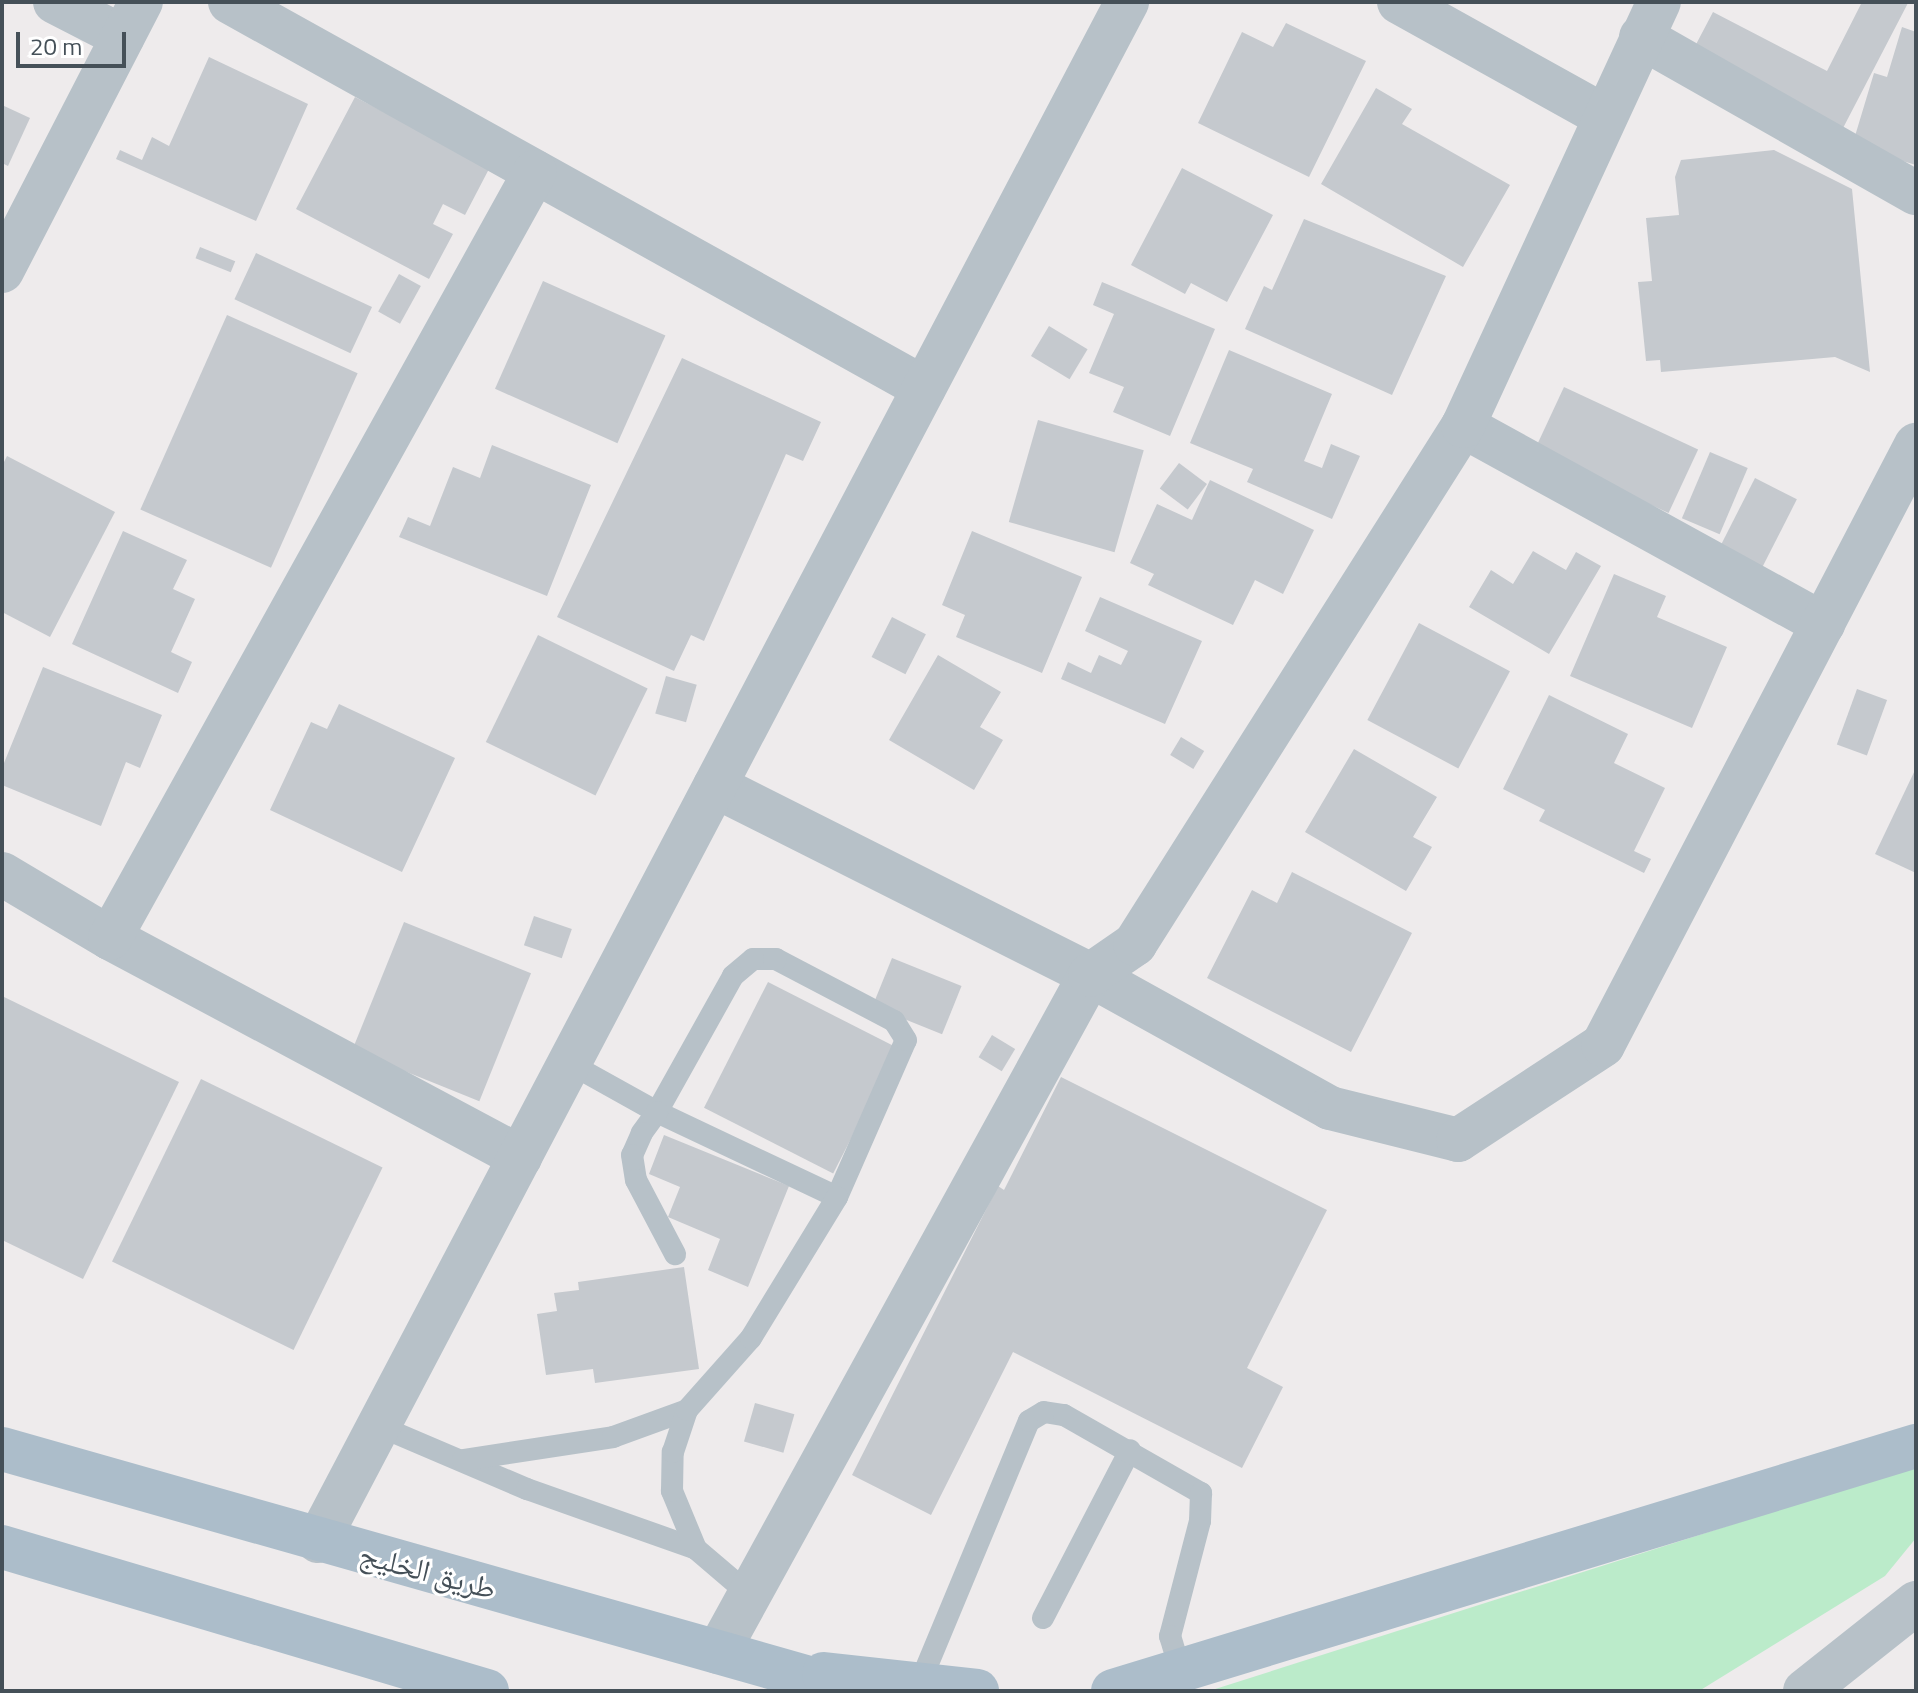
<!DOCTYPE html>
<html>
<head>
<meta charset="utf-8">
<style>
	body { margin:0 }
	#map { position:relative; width:1918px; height:1693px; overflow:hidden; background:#eeebec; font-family:"Titillium Web","Noto Naskh Arabic",sans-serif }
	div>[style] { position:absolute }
	.green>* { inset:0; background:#bbebca }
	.building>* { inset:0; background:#c5c9ce; transform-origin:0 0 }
	.service>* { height:22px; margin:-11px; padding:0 11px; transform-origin:11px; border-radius:11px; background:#b7c1c8 }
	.minor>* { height:44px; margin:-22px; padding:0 22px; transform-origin:22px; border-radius:22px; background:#b7c1c8 }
	.tertiary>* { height:44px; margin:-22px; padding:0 22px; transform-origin:22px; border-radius:22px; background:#b7c1c8 }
	.primary>* { height:44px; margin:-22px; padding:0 22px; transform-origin:22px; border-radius:22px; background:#acbdca }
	span { translate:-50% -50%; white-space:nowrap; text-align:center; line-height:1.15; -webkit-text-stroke:6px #fff; paint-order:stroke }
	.street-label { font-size:30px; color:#455058 }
	.frame { position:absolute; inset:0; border:4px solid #455058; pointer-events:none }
	.scale { position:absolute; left:16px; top:32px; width:110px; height:36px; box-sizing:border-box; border:4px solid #455058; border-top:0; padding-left:10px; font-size:24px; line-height:28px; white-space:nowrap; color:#455058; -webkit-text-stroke:6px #fff; paint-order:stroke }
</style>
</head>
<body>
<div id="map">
	<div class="green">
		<i style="clip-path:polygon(1916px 1466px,1916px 1538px,1885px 1576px,1699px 1691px,1209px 1691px)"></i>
	</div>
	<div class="building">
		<i style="clip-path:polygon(1857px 2px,1908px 3px,1842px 130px,1692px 52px,1713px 12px,1827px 71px,1861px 4px)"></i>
		<i style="clip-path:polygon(1286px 23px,1366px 61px,1309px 177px,1198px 123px,1242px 32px,1273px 47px)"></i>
		<i style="clip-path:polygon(1902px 27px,1916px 32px,1916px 165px,1852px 146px,1874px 73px,1887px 77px)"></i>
		<i style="clip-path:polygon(209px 57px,308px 104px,256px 221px,116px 159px,120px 150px,142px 160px,152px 137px,169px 146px)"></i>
		<i style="clip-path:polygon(1376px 88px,1412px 109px,1402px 124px,1510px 185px,1463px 267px,1321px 184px)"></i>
		<i style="clip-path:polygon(355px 97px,490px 167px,465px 215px,443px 204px,433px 224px,453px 234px,429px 279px,296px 209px)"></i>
		<i style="clip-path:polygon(2px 105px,30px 118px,8px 166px,2px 163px)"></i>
		<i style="clip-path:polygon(1774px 150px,1852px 189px,1870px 372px,1835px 357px,1661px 372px,1660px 360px,1646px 361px,1638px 282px,1652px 281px,1646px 218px,1679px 215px,1675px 177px,1681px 160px)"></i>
		<i style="clip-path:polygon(1182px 168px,1273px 215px,1227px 302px,1191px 283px,1185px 294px,1131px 265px)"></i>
		<i style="clip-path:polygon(1304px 219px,1446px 276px,1392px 395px,1245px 329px,1264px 286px,1272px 290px)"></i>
		<i style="left:200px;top:247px;width:38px;height:12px;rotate:22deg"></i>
		<i style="left:256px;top:253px;width:128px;height:51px;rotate:25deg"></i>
		<i style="left:399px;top:274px;width:25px;height:43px;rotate:29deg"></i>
		<i style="left:543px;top:281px;width:134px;height:118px;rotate:24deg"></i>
		<i style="clip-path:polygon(1102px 282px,1215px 329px,1170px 436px,1113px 412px,1124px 387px,1089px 373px,1114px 314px,1093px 305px)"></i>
		<i style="left:227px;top:315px;width:143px;height:213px;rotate:24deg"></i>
		<i style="left:1049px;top:326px;width:45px;height:35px;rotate:31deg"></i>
		<i style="clip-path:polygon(1229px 350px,1332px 394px,1304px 461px,1322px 468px,1331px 444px,1360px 456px,1332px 519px,1247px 482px,1253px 469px,1190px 443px)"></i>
		<i style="clip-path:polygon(682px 358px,821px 422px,803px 461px,786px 454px,704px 641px,691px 635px,674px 671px,557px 617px)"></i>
		<i style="left:1564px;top:387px;width:148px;height:70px;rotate:25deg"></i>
		<i style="left:1038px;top:420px;width:110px;height:106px;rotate:16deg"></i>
		<i style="clip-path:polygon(492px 445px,591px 485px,547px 596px,399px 537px,408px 517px,430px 526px,453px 467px,480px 478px)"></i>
		<i style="left:1710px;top:452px;width:41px;height:72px;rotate:23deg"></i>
		<i style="clip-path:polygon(7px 456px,115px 512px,50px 637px,2px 612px,2px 466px)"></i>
		<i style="left:1179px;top:463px;width:35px;height:32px;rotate:37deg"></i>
		<i style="left:1755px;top:478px;width:47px;height:81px;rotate:27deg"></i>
		<i style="clip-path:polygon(1210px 480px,1314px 530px,1283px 594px,1255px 580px,1233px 625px,1148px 585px,1154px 574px,1130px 563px,1157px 504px,1192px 520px)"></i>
		<i style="clip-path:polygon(123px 531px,187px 560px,173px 589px,195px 599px,171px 652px,192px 662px,178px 693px,72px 644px)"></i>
		<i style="clip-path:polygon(972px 531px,1082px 577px,1042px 673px,956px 637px,965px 615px,942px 605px)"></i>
		<i style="clip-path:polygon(1533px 551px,1566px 570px,1576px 552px,1601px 566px,1549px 654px,1469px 607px,1491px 570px,1513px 584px)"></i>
		<i style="clip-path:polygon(1614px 574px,1666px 596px,1657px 617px,1727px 647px,1692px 728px,1570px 676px)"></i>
		<i style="clip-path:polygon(1100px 597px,1202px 641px,1165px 724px,1061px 679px,1068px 662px,1091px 673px,1099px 655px,1121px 665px,1128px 651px,1085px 631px)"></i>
		<i style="left:892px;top:617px;width:38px;height:45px;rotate:27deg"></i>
		<i style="left:1419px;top:623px;width:103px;height:110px;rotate:28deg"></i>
		<i style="left:538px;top:635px;width:122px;height:119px;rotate:26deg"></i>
		<i style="clip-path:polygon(938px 655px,1001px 692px,980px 727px,1003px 740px,974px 790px,889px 740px)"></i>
		<i style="clip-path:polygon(43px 667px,162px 715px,140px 768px,126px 762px,101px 826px,2px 785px,2px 768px)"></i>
		<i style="left:666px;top:676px;width:32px;height:39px;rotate:16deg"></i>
		<i style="left:1857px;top:689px;width:32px;height:59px;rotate:20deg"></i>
		<i style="clip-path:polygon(1549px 695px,1628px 734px,1614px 763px,1665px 788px,1634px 851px,1651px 859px,1644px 873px,1539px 821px,1545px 810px,1503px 789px)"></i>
		<i style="clip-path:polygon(339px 704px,455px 758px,402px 872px,270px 810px,311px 722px,327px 729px)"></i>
		<i style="left:1181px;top:737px;width:27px;height:21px;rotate:31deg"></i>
		<i style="clip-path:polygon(1354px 749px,1437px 797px,1413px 837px,1432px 847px,1406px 891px,1305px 832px)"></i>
		<i style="clip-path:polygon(1916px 768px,1916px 873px,1875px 854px)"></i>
		<i style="clip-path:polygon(1292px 872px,1412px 933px,1351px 1052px,1207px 978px,1252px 890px,1277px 903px)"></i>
		<i style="left:534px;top:916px;width:40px;height:31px;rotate:19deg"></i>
		<i style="left:404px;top:922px;width:137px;height:138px;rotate:22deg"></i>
		<i style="left:892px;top:958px;width:75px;height:52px;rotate:22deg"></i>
		<i style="left:768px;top:982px;width:145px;height:141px;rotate:27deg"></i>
		<i style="clip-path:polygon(2px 996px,179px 1082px,83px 1279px,2px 1240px)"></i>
		<i style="left:992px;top:1035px;width:27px;height:26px;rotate:31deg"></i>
		<i style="clip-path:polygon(1061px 1077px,1327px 1210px,1247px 1368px,1283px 1387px,1242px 1468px,1013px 1352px,931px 1515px,852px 1475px,998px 1186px,1004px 1190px)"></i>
		<i style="left:201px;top:1079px;width:202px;height:203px;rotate:26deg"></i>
		<i style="clip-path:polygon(664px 1135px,789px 1186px,748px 1287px,708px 1270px,720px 1239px,668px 1217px,680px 1187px,649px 1174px)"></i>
		<i style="clip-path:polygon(684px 1267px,699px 1369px,595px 1383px,593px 1369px,546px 1375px,537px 1314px,557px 1311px,554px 1293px,579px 1290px,578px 1282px)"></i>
		<i style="left:755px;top:1403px;width:41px;height:40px;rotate:16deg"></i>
	</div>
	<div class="service">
		<i style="left:569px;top:1063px;width:101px;rotate:29.1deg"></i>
		<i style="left:657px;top:1112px;width:199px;rotate:25.3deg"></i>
		<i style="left:837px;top:1197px;width:171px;rotate:-66.3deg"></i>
		<i style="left:906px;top:1040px;width:22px;rotate:-122deg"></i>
		<i style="left:894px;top:1021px;width:133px;rotate:-152.3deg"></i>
		<i style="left:776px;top:959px;width:23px;rotate:180deg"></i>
		<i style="left:753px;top:959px;width:26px;rotate:140deg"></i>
		<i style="left:733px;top:976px;width:156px;rotate:119.2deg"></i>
		<i style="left:657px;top:1112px;width:26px;rotate:126deg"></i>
		<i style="left:642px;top:1133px;width:24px;rotate:114deg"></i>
		<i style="left:632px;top:1155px;width:25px;rotate:81deg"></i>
		<i style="left:636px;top:1180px;width:84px;rotate:62.2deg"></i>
		<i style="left:379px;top:1426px;width:161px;rotate:23.1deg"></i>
		<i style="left:527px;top:1489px;width:179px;rotate:19.5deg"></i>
		<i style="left:463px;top:1460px;width:152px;rotate:-8.7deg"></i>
		<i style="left:613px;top:1437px;width:79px;rotate:-20deg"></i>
		<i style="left:750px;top:1595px;width:71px;rotate:-139.6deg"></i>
		<i style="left:696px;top:1549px;width:63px;rotate:-112.5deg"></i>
		<i style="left:672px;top:1491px;width:39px;rotate:-89deg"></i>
		<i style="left:673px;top:1452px;width:44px;rotate:-71.6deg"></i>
		<i style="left:687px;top:1410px;width:96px;rotate:-48.4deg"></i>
		<i style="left:751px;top:1338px;width:165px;rotate:-58.6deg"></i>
		<i style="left:1043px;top:1618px;width:189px;rotate:-62.6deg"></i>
		<i style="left:919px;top:1685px;width:286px;rotate:-67.4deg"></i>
		<i style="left:1029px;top:1421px;width:17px;rotate:-31deg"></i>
		<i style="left:1044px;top:1412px;width:20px;rotate:9deg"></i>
		<i style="left:1064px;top:1415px;width:158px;rotate:29.7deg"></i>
		<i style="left:1201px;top:1493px;width:28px;rotate:92deg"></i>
		<i style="left:1200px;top:1521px;width:119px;rotate:104.6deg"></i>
		<i style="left:1170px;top:1636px;width:39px;rotate:73deg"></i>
	</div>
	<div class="minor">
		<i style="left:55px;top:2px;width:76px;rotate:27.2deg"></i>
		<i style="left:230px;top:2px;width:794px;rotate:29.08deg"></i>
		<i style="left:1399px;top:2px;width:235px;rotate:29.1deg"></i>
		<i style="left:1641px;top:37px;width:316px;rotate:29.6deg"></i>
		<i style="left:2px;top:271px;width:303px;rotate:-62.7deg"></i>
		<i style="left:1463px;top:426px;width:411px;rotate:28.8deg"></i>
		<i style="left:715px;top:786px;width:420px;rotate:26.7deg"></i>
		<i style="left:1090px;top:975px;width:274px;rotate:29deg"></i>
		<i style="left:1330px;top:1108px;width:132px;rotate:14deg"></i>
		<i style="left:1458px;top:1140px;width:173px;rotate:-33.2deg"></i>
		<i style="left:1603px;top:1045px;width:677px;rotate:-62.45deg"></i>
		<i style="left:2px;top:874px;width:126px;rotate:30.7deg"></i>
		<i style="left:110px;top:938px;width:465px;rotate:28.1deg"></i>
		<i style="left:110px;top:938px;width:876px;rotate:-60.98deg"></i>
		<i style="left:318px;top:1541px;width:1739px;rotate:-62.27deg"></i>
		<i style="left:718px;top:1652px;width:772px;rotate:-61.21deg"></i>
		<i style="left:1090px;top:975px;width:55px;rotate:-34.6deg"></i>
		<i style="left:1135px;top:944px;width:613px;rotate:-57.66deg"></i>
		<i style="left:1463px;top:426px;width:467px;rotate:-65.2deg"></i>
	</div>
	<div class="tertiary">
		<i style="left:1805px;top:1691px;width:142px;rotate:-38.4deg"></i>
	</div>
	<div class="primary">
		<i style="left:2px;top:1449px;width:887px;rotate:15.84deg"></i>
		<i style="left:2px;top:1547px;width:506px;rotate:16.54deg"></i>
		<i style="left:824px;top:1674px;width:154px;rotate:6.3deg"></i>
		<i style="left:1113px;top:1691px;width:840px;rotate:-16.97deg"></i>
	</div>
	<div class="street-label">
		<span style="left:428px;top:1571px;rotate:15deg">طريق الخليج</span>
	</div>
	<div class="frame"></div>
	<div class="scale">20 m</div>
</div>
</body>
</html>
